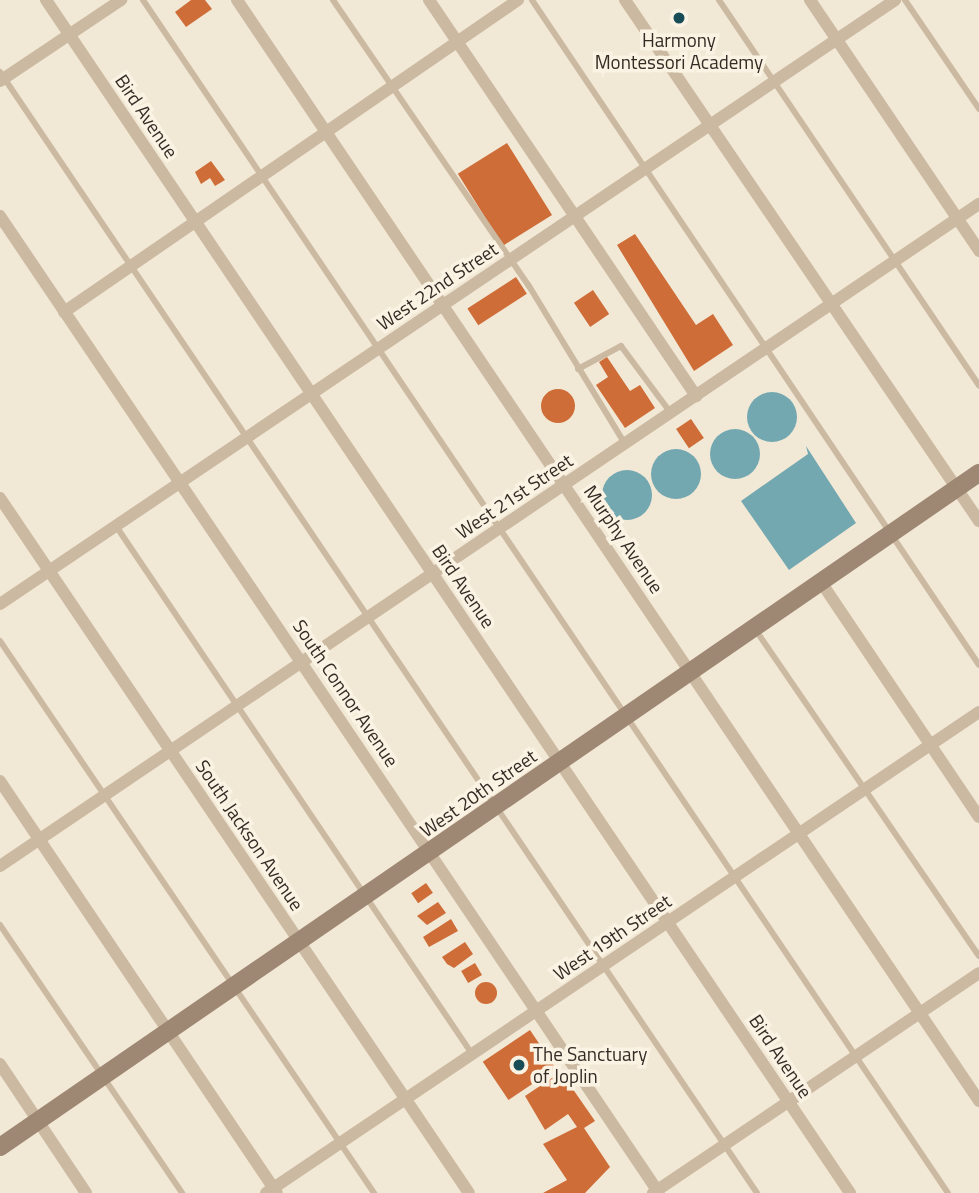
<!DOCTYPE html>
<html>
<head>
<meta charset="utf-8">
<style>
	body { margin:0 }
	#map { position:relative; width:979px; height:1193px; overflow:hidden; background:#f2e8d6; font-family:"Titillium Web",sans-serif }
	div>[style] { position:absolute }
	.water>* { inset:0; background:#73a8b1 }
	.round { border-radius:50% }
	.building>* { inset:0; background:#ce6d38; transform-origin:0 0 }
	.lane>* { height:6px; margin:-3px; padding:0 3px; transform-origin:3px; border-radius:3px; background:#cbb9a1 }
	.street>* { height:12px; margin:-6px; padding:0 6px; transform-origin:6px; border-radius:6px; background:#cbb9a1 }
	.secondary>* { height:18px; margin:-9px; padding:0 9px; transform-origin:9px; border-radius:9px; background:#9e8773 }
	.dots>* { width:19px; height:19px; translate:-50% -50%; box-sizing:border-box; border:4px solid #faf2e2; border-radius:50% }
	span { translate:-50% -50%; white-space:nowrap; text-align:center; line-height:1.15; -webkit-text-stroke:7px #faf2e2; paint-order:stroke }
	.poi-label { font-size:19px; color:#352b25 }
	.left { translate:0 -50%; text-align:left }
	.street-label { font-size:19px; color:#352b25 }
</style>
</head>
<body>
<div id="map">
	<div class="water">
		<i class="round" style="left:747px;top:392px;width:50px;height:50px"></i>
		<i class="round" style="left:710px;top:429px;width:50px;height:50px"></i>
		<i style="clip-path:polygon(806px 446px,856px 523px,789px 570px,741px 501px,808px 454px)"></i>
		<i class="round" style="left:651px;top:449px;width:50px;height:50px"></i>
		<i class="round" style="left:602px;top:470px;width:50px;height:50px"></i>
	</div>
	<div class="building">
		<i style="clip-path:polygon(191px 0,205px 0,212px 9px,186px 27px,175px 12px)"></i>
		<i style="left:507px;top:143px;width:85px;height:58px;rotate:58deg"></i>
		<i style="clip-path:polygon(211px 161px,225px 180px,215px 186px,210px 178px,201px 184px,195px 172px)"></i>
		<i style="clip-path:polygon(635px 234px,696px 325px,713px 314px,733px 345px,694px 371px,617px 245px)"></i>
		<i style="left:516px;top:277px;width:20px;height:58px;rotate:57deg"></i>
		<i style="left:593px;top:290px;width:29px;height:23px;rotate:56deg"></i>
		<i style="clip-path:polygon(607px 357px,630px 391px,640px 385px,655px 408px,625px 428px,596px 385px,608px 377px,599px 362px)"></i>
		<i class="round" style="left:541px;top:389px;width:34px;height:34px"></i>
		<i style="left:691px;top:419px;width:23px;height:18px;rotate:56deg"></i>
		<i style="left:426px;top:883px;width:12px;height:18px;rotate:55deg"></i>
		<i style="clip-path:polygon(438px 902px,446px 913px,427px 925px,417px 916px)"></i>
		<i style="clip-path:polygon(451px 919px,458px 931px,429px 947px,423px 937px)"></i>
		<i style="clip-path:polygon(465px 942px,473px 954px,454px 968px,447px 964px,442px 957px)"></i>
		<i style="left:475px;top:963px;width:14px;height:16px;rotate:60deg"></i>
		<i class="round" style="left:475px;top:982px;width:22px;height:22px"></i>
		<i style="left:530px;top:1030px;width:46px;height:57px;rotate:56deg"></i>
		<i style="clip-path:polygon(561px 1072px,595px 1121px,584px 1128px,610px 1167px,585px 1193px,543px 1193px,567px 1180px,543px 1144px,577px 1127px,568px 1114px,545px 1130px,525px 1096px)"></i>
	</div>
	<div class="lane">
		<i style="left:143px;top:0;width:1439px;rotate:55.99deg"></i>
		<i style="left:333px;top:0;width:347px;rotate:55.6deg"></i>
		<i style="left:529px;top:286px;width:185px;rotate:58.7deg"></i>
		<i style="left:532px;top:0;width:801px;rotate:56.09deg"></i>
		<i style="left:719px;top:0;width:465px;rotate:56deg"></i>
		<i style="left:905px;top:0;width:132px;rotate:55.8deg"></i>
		<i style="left:0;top:72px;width:1353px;rotate:55.97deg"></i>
		<i style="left:578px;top:369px;width:49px;rotate:-28.1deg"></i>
		<i style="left:621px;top:346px;width:82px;rotate:53.4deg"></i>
		<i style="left:116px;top:526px;width:637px;rotate:56.01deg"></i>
		<i style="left:755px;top:629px;width:396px;rotate:55.6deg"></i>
		<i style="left:0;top:641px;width:667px;rotate:55.88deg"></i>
		<i style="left:0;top:925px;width:324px;rotate:55.8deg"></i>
	</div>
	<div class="street">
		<i style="left:46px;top:0;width:1439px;rotate:56.02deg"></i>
		<i style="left:237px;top:0;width:1328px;rotate:56.02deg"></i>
		<i style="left:429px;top:0;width:478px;rotate:56deg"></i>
		<i style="left:625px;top:0;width:630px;rotate:55.81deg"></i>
		<i style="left:810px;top:0;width:303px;rotate:56deg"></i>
		<i style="left:0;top:81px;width:146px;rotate:-33.8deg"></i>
		<i style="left:0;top:216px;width:1178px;rotate:56deg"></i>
		<i style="left:64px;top:312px;width:551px;rotate:-34.5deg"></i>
		<i style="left:0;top:498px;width:838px;rotate:55.99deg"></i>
		<i style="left:821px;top:582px;width:283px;rotate:56.1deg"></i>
		<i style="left:0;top:604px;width:1080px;rotate:-34.01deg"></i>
		<i style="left:0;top:781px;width:496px;rotate:56.1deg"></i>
		<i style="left:0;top:866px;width:1182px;rotate:-34.07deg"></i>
		<i style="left:0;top:1064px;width:155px;rotate:56.3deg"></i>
		<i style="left:266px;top:1193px;width:860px;rotate:-34deg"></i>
		<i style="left:653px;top:1193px;width:393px;rotate:-34deg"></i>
	</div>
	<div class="secondary">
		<i style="left:0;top:1147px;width:1189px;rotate:-34.55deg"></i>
	</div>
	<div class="dots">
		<i style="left:679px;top:18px;background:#184d58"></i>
		<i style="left:519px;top:1065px;background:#184d58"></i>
	</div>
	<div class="poi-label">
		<span style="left:679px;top:51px">Harmony<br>Montessori Academy</span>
		<span class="left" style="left:533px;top:1065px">The Sanctuary<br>of Joplin</span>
	</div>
	<div class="street-label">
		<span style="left:147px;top:116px;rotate:56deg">Bird Avenue</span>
		<span style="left:437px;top:286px;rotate:-34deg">West 22nd Street</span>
		<span style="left:514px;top:496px;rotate:-34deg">West 21st Street</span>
		<span style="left:624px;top:539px;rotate:56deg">Murphy Avenue</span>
		<span style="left:464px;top:586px;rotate:56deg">Bird Avenue</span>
		<span style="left:346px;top:693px;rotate:56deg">South Connor Avenue</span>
		<span style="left:478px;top:793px;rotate:-35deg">West 20th Street</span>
		<span style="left:250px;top:835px;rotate:56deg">South Jackson Avenue</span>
		<span style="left:612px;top:937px;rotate:-34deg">West 19th Street</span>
		<span style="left:781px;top:1056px;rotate:56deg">Bird Avenue</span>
	</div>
</div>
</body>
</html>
